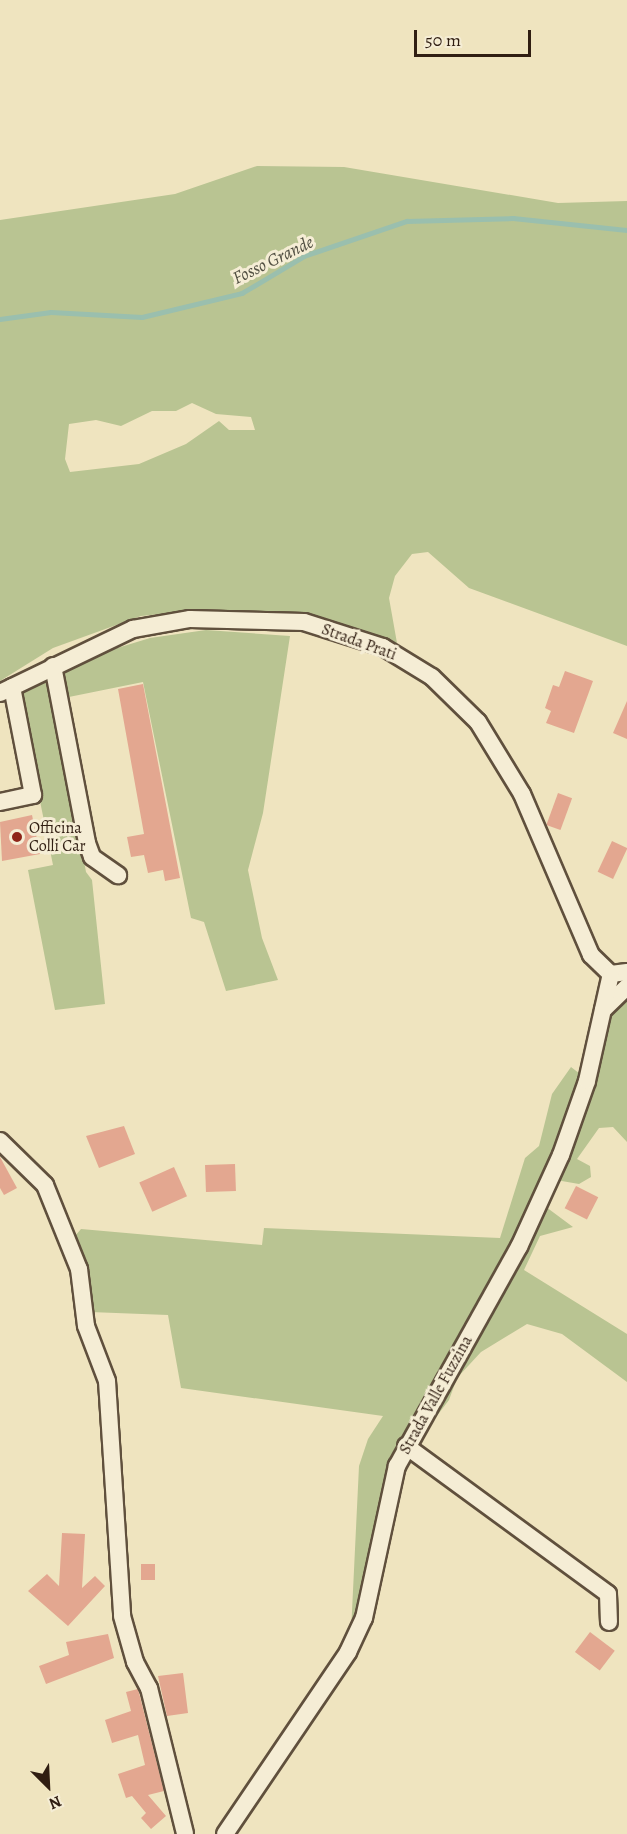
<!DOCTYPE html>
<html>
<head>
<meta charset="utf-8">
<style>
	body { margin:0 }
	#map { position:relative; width:627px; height:1834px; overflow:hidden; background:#efe4bf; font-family:Alegreya,serif }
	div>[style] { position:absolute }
	.green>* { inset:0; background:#b9c492 }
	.stream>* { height:4.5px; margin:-2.25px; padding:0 2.25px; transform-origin:2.25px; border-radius:2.25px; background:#9abfae }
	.building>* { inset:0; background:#e3a790; transform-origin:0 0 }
	.roads { filter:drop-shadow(2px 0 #60503d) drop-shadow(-2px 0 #60503d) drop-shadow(0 2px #60503d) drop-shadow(0 -2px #60503d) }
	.minor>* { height:16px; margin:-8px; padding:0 8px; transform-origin:8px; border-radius:8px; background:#f5edd5 }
	.dots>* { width:16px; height:16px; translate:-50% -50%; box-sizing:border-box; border:3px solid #f5edd5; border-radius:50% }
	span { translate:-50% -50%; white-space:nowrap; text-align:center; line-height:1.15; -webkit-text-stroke:6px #f5edd5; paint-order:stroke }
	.street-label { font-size:16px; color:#301e12 }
	.poi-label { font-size:16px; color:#301e12 }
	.left { translate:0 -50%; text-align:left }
	.water-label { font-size:18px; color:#504e41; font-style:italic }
	.north { position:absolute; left:18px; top:1756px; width:60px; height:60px; -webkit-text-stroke:4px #f5edd5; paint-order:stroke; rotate:156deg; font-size:16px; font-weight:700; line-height:24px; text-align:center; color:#301e12 }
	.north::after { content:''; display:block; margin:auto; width:21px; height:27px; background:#301e12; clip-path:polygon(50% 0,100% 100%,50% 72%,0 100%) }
	.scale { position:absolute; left:414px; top:30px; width:117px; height:27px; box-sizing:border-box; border:3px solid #301e12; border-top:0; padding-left:8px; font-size:18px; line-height:21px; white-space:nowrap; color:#301e12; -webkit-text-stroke:4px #f5edd5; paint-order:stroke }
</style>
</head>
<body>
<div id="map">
	<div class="green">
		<i style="clip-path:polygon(evenodd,257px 166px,344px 167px,558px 203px,627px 201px,627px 646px,469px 588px,428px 552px,412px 554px,395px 576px,389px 598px,397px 643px,340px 623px,210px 609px,141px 616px,53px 648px,0 681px,0 220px,175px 194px,257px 166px,192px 403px,216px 414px,251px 417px,255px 430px,229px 430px,219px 421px,186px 444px,139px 464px,70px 472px,65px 459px,69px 424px,96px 420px,121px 426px,152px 411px,176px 411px,192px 403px)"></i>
		<i style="clip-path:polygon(206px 630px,290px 636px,263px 813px,248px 870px,262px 938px,278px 980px,226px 991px,204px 922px,191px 918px,143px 682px,54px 700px,86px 872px,92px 880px,105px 1004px,55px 1010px,28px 870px,53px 865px,18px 693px,101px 653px,150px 638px)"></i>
		<i style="clip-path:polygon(627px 999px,627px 1142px,613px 1127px,599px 1128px,577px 1159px,590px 1166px,591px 1177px,579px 1184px,556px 1180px,542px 1204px,573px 1227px,540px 1236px,524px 1270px,627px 1334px,627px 1382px,562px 1334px,527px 1324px,481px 1352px,457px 1378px,449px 1400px,407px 1455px,398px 1479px,378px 1598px,363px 1632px,351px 1632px,359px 1466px,368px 1439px,383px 1416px,181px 1388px,168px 1315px,90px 1312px,75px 1236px,81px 1229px,262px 1245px,264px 1228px,500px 1238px,525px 1158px,539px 1146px,552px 1094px,571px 1067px,593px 1084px,613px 1008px)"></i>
	</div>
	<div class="stream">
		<i style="left:0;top:319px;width:51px;rotate:-7.8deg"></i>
		<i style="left:51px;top:312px;width:91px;rotate:3.1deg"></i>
		<i style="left:142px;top:317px;width:103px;rotate:-13.5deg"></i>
		<i style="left:242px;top:293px;width:72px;rotate:-30.8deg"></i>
		<i style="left:304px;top:256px;width:109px;rotate:-18.8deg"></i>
		<i style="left:407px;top:221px;width:106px;rotate:-1.6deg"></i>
		<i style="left:513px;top:218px;width:115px;rotate:6deg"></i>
	</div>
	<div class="building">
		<i style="clip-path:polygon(565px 671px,593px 681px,574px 733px,546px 723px,551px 711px,545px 708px,553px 685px,559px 687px)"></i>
		<i style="clip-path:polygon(143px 684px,180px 878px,165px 881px,163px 870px,148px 873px,144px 855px,131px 857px,127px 837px,144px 834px,118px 689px)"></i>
		<i style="clip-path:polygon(627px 701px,627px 739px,613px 733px)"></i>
		<i style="left:558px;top:793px;width:15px;height:34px;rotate:20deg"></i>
		<i style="clip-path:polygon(32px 815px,40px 854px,2px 861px,0 822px)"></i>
		<i style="left:612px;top:841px;width:17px;height:34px;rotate:25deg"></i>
		<i style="clip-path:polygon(124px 1126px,135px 1154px,99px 1168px,86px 1136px)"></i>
		<i style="clip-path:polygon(0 1157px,17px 1188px,4px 1195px,0 1188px)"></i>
		<i style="left:235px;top:1164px;width:27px;height:30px;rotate:88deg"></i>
		<i style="left:174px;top:1167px;width:32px;height:38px;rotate:66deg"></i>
		<i style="left:576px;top:1186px;width:25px;height:25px;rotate:27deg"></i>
		<i style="clip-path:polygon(62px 1533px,85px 1534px,82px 1588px,95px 1576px,105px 1586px,68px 1626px,28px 1591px,47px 1574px,59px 1586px)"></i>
		<i style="left:141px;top:1564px;width:14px;height:16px"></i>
		<i style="left:590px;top:1632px;width:31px;height:25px;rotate:37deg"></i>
		<i style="clip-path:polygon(108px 1634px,114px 1658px,46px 1684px,39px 1666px,69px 1655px,66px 1642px)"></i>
		<i style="clip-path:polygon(183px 1673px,188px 1713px,167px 1716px,158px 1676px)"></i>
		<i style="clip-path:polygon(138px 1689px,164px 1791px,148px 1795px,166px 1816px,151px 1829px,141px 1818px,146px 1813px,132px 1796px,126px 1798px,118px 1774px,145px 1765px,138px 1735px,112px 1743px,105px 1720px,131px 1711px,126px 1692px)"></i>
	</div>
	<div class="roads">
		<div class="minor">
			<i style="left:53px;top:666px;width:180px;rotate:79.1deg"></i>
			<i style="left:87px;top:843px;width:15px;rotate:70deg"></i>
			<i style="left:92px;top:857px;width:32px;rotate:35deg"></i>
			<i style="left:0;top:693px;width:148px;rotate:-25.7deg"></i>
			<i style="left:133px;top:629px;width:58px;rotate:-10deg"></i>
			<i style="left:190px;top:619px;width:114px;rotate:1.5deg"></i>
			<i style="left:304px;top:622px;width:83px;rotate:17.6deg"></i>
			<i style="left:383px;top:647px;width:57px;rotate:31.5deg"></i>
			<i style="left:432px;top:677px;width:64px;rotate:44.4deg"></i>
			<i style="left:478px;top:722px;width:84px;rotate:58.6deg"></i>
			<i style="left:522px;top:794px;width:175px;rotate:66.8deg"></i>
			<i style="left:591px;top:955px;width:28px;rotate:44deg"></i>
			<i style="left:611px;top:974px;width:16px;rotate:-7deg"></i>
			<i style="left:0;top:802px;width:34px;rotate:-12deg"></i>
			<i style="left:33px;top:795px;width:110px;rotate:-101deg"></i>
			<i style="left:603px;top:1010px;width:33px;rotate:-44deg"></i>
			<i style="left:0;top:1141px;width:63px;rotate:44.4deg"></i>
			<i style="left:45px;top:1185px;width:91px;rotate:68deg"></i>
			<i style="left:79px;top:1269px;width:57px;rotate:83deg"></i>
			<i style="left:86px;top:1326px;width:59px;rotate:69.1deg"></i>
			<i style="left:107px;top:1381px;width:235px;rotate:86.3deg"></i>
			<i style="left:122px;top:1616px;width:48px;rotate:74.2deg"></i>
			<i style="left:135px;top:1662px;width:30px;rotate:62deg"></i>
			<i style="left:149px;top:1688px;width:150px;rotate:76.1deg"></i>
			<i style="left:406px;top:1446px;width:250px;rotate:36.2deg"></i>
			<i style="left:608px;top:1594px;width:28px;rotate:88deg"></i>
			<i style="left:225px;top:1834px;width:220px;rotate:-55.9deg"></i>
			<i style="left:348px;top:1652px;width:38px;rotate:-65deg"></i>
			<i style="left:364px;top:1618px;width:156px;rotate:-77.8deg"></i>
			<i style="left:397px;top:1466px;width:251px;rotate:-60.9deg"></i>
			<i style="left:519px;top:1247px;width:101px;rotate:-65.5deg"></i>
			<i style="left:561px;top:1155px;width:78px;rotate:-70.6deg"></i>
			<i style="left:587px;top:1081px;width:110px;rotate:-77.4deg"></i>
		</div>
	</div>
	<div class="dots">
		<i style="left:17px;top:837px;background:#8f2418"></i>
	</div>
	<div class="street-label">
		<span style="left:359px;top:642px;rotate:20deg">Strada Prati</span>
		<span style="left:436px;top:1395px;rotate:-61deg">Strada Valle Fuzzina</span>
	</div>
	<div class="poi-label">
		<span class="left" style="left:29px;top:837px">Officina<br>Colli Car</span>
	</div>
	<div class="water-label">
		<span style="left:273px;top:260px;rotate:-26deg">Fosso Grande</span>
	</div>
	<div class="north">N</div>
	<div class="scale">50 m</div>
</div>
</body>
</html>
